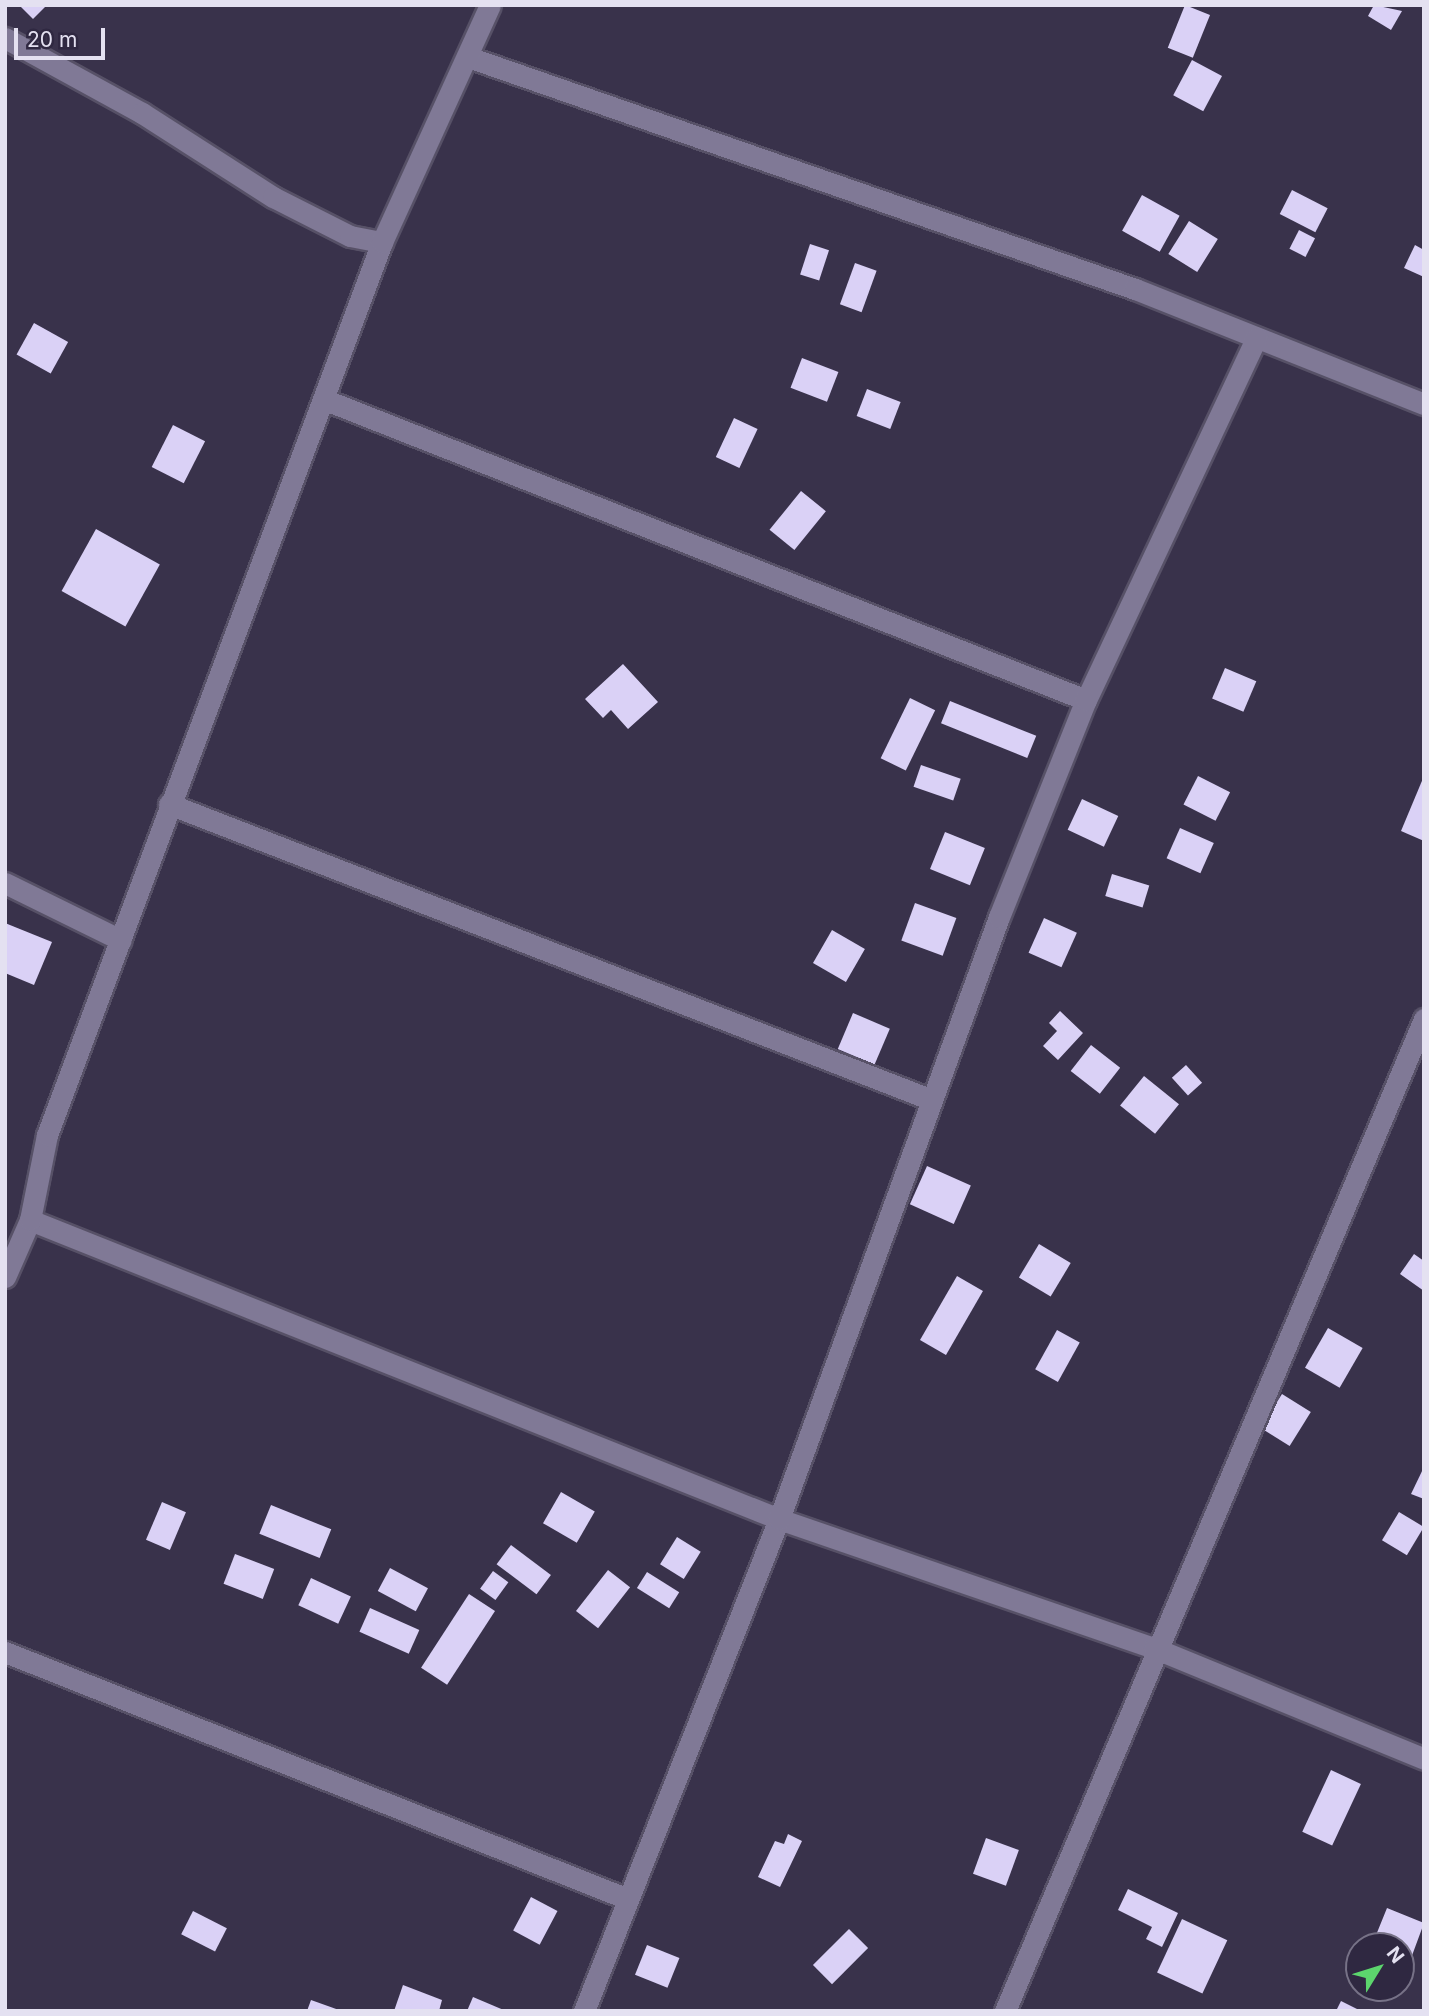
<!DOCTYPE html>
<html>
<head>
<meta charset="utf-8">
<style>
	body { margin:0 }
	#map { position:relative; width:1429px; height:2016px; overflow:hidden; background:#39324b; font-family:Inter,sans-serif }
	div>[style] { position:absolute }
	.building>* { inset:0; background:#dad1f6; transform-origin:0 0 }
	.roads { filter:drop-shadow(2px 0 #575167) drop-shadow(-2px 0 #575167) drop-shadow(0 2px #575167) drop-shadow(0 -2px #575167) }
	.minor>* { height:21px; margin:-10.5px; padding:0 10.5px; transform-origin:10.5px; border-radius:10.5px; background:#807996 }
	span { translate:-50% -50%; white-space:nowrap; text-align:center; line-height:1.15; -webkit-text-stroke:7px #2f2841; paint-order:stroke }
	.frame { position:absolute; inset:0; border:7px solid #e4e1f1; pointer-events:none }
	.north { position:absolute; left:1345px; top:1932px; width:70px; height:70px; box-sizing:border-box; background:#2f2841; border:2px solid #777287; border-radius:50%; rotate:52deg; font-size:19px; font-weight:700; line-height:28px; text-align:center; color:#e4e1f1 }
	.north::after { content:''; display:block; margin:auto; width:24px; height:32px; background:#5cd56d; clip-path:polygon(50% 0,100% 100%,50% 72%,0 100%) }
	.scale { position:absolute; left:14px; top:28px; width:91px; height:32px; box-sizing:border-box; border:4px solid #e4e1f1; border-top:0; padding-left:9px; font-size:21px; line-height:24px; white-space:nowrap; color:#e4e1f1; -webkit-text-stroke:5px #2f2841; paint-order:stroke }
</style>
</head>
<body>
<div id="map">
	<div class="building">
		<i style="clip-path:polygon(19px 5px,47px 5px,33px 19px)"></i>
		<i style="left:1185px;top:5px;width:27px;height:46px;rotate:22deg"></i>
		<i style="clip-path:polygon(1374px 5px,1402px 11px,1391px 30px,1368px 16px)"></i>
		<i style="left:1192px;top:60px;width:34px;height:40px;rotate:28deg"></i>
		<i style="left:1292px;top:190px;width:40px;height:27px;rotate:27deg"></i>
		<i style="left:1142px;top:195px;width:43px;height:41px;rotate:29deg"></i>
		<i style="left:1189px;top:221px;width:34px;height:39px;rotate:32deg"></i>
		<i style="left:1299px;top:230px;width:18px;height:21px;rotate:27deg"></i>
		<i style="left:810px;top:244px;width:20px;height:32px;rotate:18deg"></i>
		<i style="clip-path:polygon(1415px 245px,1424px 250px,1424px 277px,1404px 268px)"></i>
		<i style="left:855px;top:263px;width:23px;height:44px;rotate:20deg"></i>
		<i style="left:34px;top:323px;width:39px;height:36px;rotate:29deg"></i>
		<i style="left:802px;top:358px;width:39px;height:32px;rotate:21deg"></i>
		<i style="left:867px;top:389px;width:36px;height:29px;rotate:21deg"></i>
		<i style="left:734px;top:418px;width:26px;height:43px;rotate:25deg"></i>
		<i style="left:173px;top:425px;width:36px;height:47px;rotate:27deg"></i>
		<i style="left:801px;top:491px;width:32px;height:50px;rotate:39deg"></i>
		<i style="left:96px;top:529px;width:73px;height:71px;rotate:29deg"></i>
		<i style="clip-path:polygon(623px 664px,658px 702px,628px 729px,611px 710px,603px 718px,585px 699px)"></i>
		<i style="left:1225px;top:668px;width:34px;height:33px;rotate:23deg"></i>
		<i style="left:910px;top:698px;width:28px;height:67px;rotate:26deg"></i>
		<i style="left:950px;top:701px;width:93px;height:24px;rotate:22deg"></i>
		<i style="left:921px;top:765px;width:42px;height:23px;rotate:19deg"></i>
		<i style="left:1198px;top:776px;width:36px;height:32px;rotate:27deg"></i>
		<i style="clip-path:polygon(1424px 776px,1424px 841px,1401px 831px)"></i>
		<i style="left:1082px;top:799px;width:40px;height:34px;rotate:25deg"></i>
		<i style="left:1180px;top:828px;width:37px;height:33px;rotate:24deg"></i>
		<i style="left:945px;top:832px;width:43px;height:40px;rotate:22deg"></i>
		<i style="left:1112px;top:874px;width:39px;height:23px;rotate:17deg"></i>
		<i style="left:915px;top:903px;width:44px;height:40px;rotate:20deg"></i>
		<i style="left:1044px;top:918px;width:36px;height:38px;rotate:24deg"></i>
		<i style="clip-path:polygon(5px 923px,52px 942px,34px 985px,5px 973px)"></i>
		<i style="left:832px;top:930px;width:38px;height:38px;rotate:30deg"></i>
		<i style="clip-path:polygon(1060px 1011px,1083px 1033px,1058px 1060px,1043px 1046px,1057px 1031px,1049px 1023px)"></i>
		<i style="left:853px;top:1013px;width:40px;height:39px;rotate:23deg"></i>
		<i style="left:1091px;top:1045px;width:37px;height:33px;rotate:38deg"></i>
		<i style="left:1186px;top:1065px;width:24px;height:19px;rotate:48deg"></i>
		<i style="left:1144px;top:1076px;width:45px;height:38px;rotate:39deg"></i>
		<i style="left:927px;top:1166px;width:48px;height:42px;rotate:24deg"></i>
		<i style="left:1039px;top:1244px;width:37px;height:39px;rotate:31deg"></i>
		<i style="clip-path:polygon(1414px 1254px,1424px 1261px,1424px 1291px,1400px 1274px)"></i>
		<i style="left:957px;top:1276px;width:30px;height:74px;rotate:30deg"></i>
		<i style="left:1328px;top:1328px;width:40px;height:46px;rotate:30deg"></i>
		<i style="left:1057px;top:1330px;width:26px;height:45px;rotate:29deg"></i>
		<i style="left:1282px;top:1394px;width:34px;height:40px;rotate:32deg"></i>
		<i style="clip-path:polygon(1424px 1467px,1424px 1499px,1411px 1494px)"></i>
		<i style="left:561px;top:1492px;width:39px;height:36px;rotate:30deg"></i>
		<i style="left:162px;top:1502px;width:26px;height:41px;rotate:23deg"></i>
		<i style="left:271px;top:1505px;width:65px;height:31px;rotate:22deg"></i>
		<i style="left:1399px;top:1512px;width:29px;height:33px;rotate:31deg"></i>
		<i style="left:677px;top:1537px;width:28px;height:32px;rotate:32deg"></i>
		<i style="left:511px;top:1545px;width:50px;height:24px;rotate:37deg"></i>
		<i style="left:235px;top:1554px;width:42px;height:32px;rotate:21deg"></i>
		<i style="left:390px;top:1568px;width:43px;height:26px;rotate:28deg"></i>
		<i style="left:608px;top:1570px;width:28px;height:52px;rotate:38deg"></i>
		<i style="left:493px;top:1571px;width:19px;height:22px;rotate:36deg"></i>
		<i style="left:647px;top:1572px;width:38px;height:19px;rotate:32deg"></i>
		<i style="left:311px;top:1578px;width:44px;height:30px;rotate:25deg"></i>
		<i style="left:469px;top:1594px;width:31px;height:88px;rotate:33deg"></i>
		<i style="left:370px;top:1608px;width:54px;height:26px;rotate:24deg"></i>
		<i style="left:1331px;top:1770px;width:33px;height:68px;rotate:25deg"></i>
		<i style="clip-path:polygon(788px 1834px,802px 1841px,780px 1887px,758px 1877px,775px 1841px,784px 1844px)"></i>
		<i style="left:986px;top:1838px;width:35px;height:38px;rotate:20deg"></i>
		<i style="clip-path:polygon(1128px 1889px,1178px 1913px,1162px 1947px,1146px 1939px,1152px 1927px,1118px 1910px)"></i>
		<i style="left:531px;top:1897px;width:30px;height:38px;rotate:28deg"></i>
		<i style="clip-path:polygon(1387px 1908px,1424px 1923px,1410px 1961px,1401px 1957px,1401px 1946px,1372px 1945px)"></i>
		<i style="left:193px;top:1911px;width:38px;height:26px;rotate:27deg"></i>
		<i style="left:1182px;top:1919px;width:50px;height:59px;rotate:25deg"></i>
		<i style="left:849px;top:1929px;width:27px;height:51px;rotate:45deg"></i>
		<i style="left:647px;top:1945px;width:35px;height:32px;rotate:22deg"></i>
		<i style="clip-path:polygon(403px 1985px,442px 2000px,439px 2011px,394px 2011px)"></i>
		<i style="clip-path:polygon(473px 1997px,506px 2011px,467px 2011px)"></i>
		<i style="clip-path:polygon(311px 2000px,339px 2010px,338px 2011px,307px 2011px)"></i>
		<i style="clip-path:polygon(1341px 2001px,1361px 2011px,1336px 2011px)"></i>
	</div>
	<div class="roads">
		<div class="minor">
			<i style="left:5px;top:38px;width:156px;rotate:28.7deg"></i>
			<i style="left:142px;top:113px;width:156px;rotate:32.7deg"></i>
			<i style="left:273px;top:197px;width:86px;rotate:26.9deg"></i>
			<i style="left:350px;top:236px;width:33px;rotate:11deg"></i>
			<i style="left:471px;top:58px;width:703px;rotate:19.18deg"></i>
			<i style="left:1135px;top:289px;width:311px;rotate:21.7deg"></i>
			<i style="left:323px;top:399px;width:820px;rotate:21.53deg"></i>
			<i style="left:169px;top:804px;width:818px;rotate:21.2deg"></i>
			<i style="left:5px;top:883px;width:129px;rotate:26.2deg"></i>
			<i style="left:30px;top:1220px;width:806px;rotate:21.76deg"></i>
			<i style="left:779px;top:1519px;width:397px;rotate:19deg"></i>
			<i style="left:1154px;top:1648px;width:292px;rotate:22.3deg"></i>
			<i style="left:5px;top:1277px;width:62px;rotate:-66.3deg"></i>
			<i style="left:30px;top:1220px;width:87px;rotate:-78.7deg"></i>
			<i style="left:47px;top:1135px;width:954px;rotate:-69.44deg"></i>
			<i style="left:382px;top:242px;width:260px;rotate:-65.5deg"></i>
			<i style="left:5px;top:1652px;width:670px;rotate:21.63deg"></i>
			<i style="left:584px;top:2011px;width:529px;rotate:-68.38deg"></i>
			<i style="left:779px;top:1519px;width:641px;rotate:-69.93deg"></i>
			<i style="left:999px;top:917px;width:234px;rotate:-68.2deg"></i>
			<i style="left:1086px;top:700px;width:400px;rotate:-64.8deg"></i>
			<i style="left:1005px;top:2011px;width:1077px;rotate:-67.1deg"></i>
		</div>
	</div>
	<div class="frame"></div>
	<div class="north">N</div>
	<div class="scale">20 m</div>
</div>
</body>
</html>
